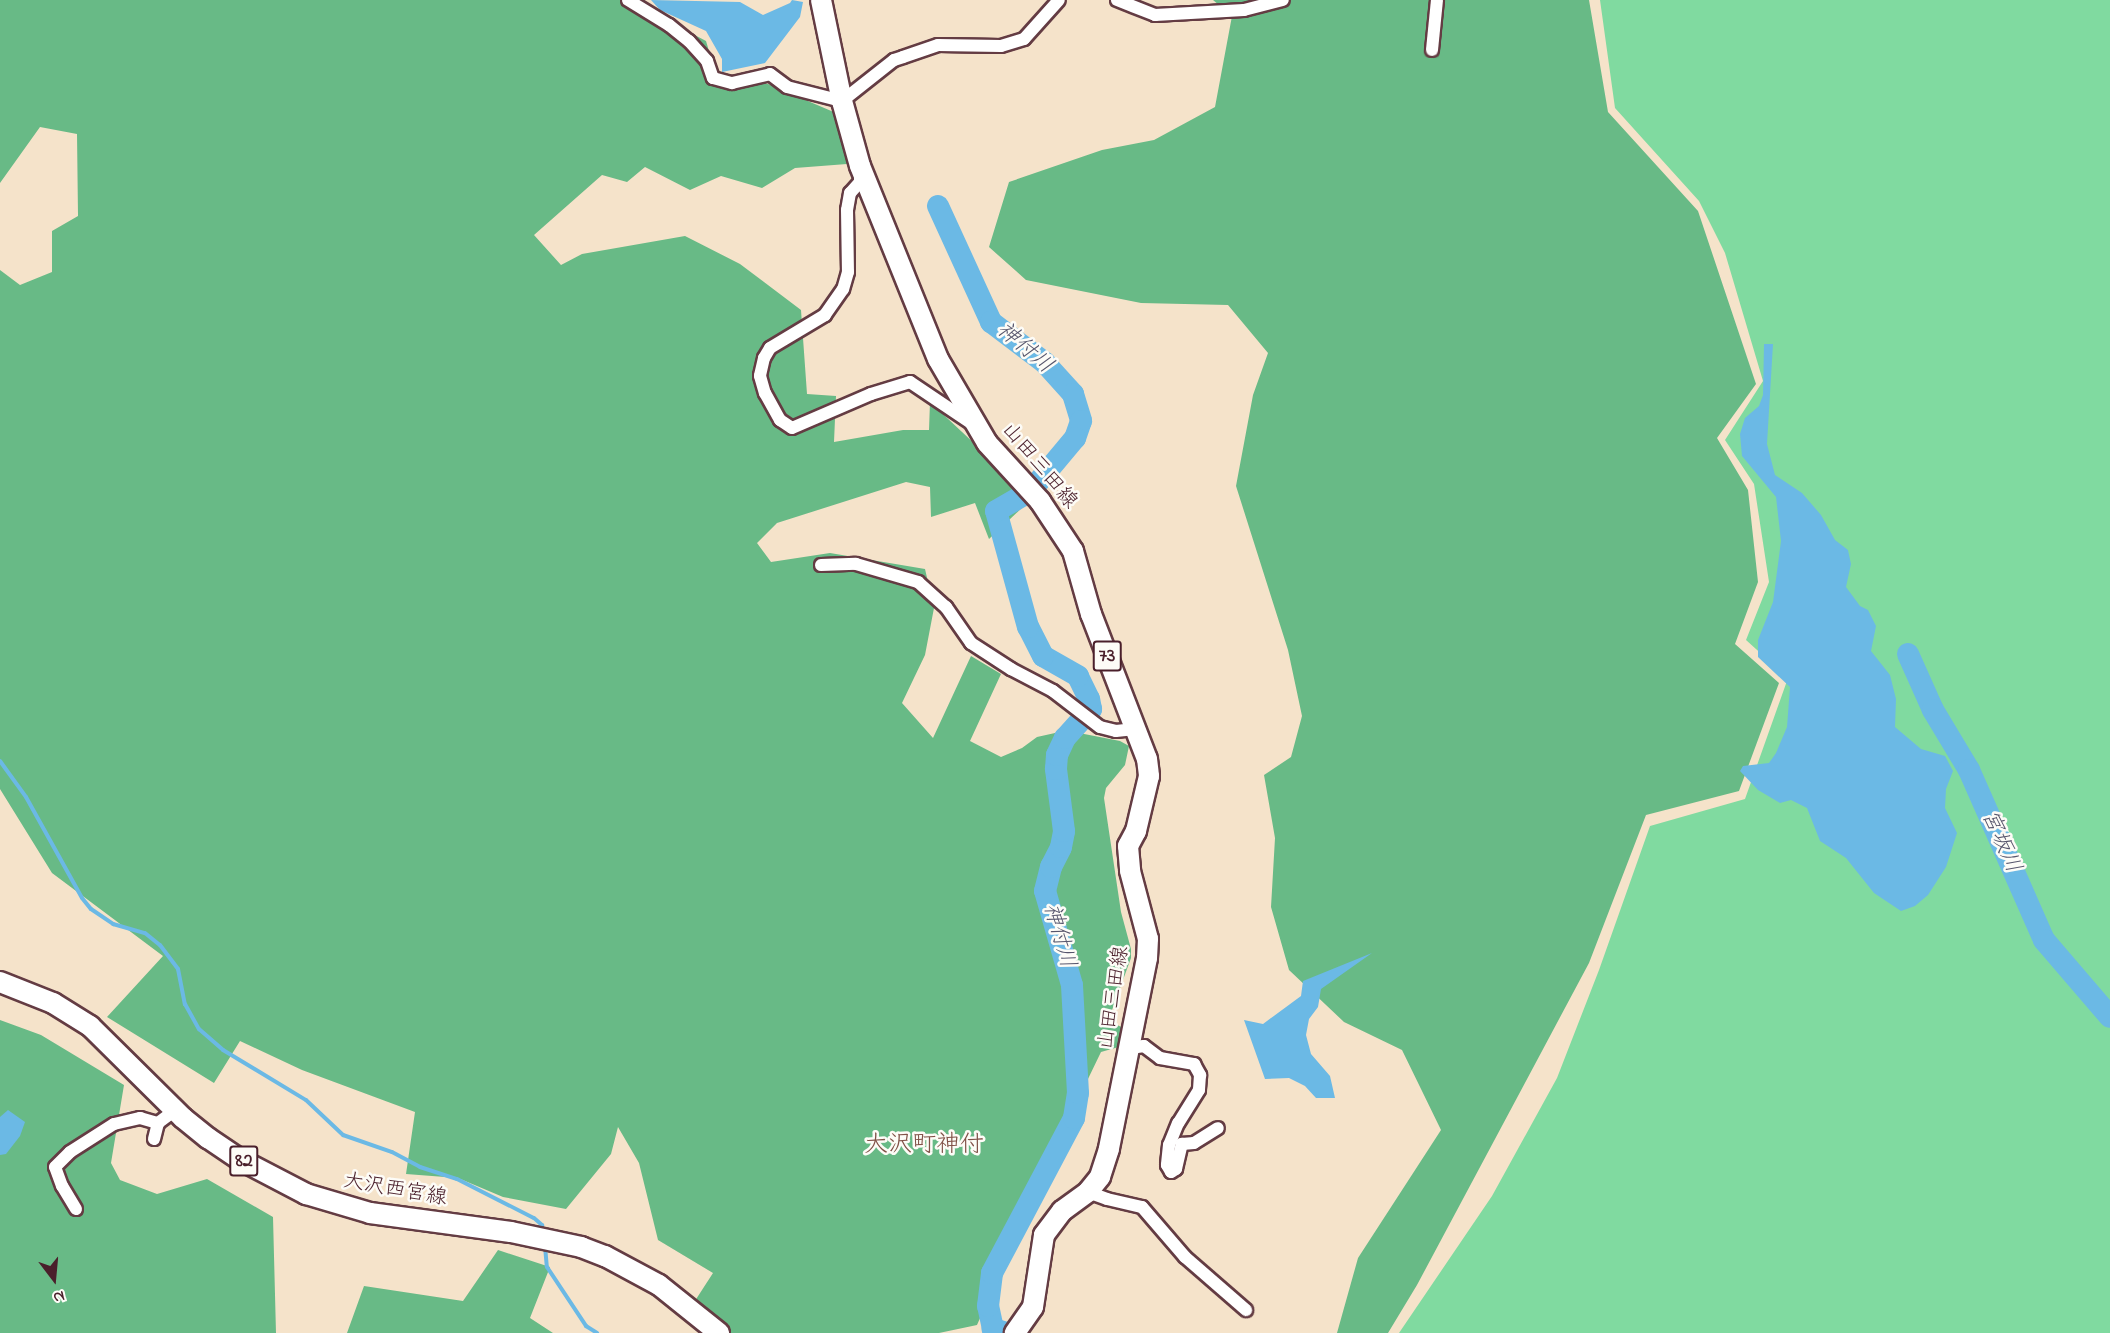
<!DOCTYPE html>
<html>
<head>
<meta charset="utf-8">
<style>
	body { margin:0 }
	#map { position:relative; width:2110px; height:1333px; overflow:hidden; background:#f5e3ca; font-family:"Indie Flower","Klee One",sans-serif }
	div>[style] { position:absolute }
	.green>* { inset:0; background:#80daa0 }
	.forest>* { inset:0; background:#68ba86 }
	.water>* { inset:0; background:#6bb9e5 }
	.stream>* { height:4px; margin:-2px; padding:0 2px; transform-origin:2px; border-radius:2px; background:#6bb9e5 }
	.river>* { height:22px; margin:-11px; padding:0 11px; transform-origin:11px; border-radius:11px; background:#6bb9e5 }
	.roads { filter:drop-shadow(2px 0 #643c43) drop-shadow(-2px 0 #643c43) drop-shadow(0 2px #643c43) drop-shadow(0 -2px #643c43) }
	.street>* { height:12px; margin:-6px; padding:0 6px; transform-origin:6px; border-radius:6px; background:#fff }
	.primary>* { height:20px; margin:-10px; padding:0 10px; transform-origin:10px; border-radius:10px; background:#fff }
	span { translate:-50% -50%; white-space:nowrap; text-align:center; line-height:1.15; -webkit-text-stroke:5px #fdfcf7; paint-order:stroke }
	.shield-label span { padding:2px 4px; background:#fdfcf7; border:2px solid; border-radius:4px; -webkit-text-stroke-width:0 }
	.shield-label { font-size:20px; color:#4a1f2b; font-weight:700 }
	.street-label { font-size:21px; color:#4a1f2b }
	.water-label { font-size:22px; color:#56556c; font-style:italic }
	.quarter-label { font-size:24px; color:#815147 }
	.north { position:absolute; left:24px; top:1249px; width:60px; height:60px; -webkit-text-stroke:4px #fdfcf7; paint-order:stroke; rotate:164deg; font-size:16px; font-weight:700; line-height:24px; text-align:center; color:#4a1f2b }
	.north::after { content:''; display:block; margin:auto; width:21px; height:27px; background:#4a1f2b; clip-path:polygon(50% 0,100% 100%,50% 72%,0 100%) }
</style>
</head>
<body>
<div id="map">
	<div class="green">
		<i style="clip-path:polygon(1600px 0,2110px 0,2110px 1333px,1399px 1333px,1492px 1196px,1557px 1078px,1599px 970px,1650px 826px,1745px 799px,1788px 678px,1746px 640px,1769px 582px,1754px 484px,1725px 440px,1763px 381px,1725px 253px,1699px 201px,1615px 108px)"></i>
	</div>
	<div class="forest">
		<i style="clip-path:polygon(0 0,642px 0,655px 14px,706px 41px,717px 78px,768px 84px,836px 113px,847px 164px,795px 168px,762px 188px,721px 176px,690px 190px,645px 167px,627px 182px,602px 175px,534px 235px,561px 265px,582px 254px,685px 236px,740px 264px,801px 310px,807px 394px,836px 396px,834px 442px,903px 430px,929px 430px,930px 402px,993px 461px,996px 471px,1026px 504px,989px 539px,975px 503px,931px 517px,930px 487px,906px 482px,777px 523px,757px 543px,771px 562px,830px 553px,925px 569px,934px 608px,925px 655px,902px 703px,933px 738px,971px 656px,1001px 674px,970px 741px,1001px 757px,1022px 748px,1037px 737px,1055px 733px,1074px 732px,1120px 741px,1129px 746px,1125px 765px,1106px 788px,1104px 798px,1121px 912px,1131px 949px,1131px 958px,1108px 1021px,1126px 1029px,1122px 1046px,1101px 1052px,1059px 1139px,977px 1325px,939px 1333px,726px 1333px,691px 1307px,713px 1273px,658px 1240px,639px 1163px,618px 1127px,611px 1154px,566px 1209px,503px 1197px,458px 1178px,406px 1174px,415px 1112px,302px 1070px,240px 1041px,214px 1083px,107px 1017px,163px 956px,52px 873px,0 789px,0 270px,20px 285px,52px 272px,52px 231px,78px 216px,77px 134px,40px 127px,0 183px)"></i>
		<i style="clip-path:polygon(1213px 0,1589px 0,1608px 112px,1698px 211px,1756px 384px,1717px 438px,1748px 490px,1758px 582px,1735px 644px,1779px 683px,1739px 791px,1646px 815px,1589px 963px,1417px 1285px,1388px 1333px,1337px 1333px,1358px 1258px,1441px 1130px,1402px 1050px,1344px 1022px,1289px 970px,1271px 907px,1275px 838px,1264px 775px,1291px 757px,1302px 716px,1288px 650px,1236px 486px,1253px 395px,1268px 353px,1228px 305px,1141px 303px,1026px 280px,989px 247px,1009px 182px,1102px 150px,1154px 140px,1215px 107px,1232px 16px)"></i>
		<i style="clip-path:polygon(0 1020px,41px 1035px,124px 1085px,111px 1163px,120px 1180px,157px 1194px,207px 1179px,273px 1217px,276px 1333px,0 1333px)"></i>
		<i style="clip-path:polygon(498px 1250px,550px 1267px,530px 1318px,553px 1333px,347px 1333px,364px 1286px,463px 1301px)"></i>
	</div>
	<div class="water">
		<i style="clip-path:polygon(651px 0,740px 2px,763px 15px,790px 3px,792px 0,803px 2px,800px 17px,765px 63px,722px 72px,722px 59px,706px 31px,660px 10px)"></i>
		<i style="clip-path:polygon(1764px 344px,1773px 344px,1767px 444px,1775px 475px,1802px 493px,1821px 515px,1835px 540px,1848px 550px,1851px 564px,1846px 587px,1860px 606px,1868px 610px,1876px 626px,1871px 651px,1890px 675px,1896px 699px,1895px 727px,1921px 749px,1945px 756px,1953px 771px,1946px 789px,1945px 808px,1957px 833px,1946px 867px,1928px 895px,1915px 906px,1901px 911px,1874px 893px,1846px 858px,1820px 841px,1807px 808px,1791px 800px,1780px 803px,1758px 790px,1740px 771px,1743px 766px,1769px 763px,1776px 753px,1787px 727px,1790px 687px,1758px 657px,1758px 640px,1773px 602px,1781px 541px,1776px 497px,1742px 456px,1740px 434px,1745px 418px,1759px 406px,1763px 395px)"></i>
		<i style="clip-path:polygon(1372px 953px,1321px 989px,1318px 1007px,1309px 1019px,1306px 1035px,1311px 1054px,1330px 1076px,1335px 1098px,1316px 1098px,1305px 1086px,1289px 1078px,1265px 1079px,1244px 1020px,1263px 1024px,1301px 996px,1303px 981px)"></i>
		<i style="clip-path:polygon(8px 1110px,25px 1122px,20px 1136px,6px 1154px,0 1155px,0 1117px)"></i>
	</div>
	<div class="stream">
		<i style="left:0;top:761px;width:44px;rotate:54.2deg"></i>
		<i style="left:26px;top:797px;width:115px;rotate:61deg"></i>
		<i style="left:82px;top:898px;width:14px;rotate:51deg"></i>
		<i style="left:91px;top:909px;width:27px;rotate:34deg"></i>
		<i style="left:113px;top:924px;width:33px;rotate:16deg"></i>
		<i style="left:145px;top:933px;width:19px;rotate:39deg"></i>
		<i style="left:160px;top:945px;width:30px;rotate:53deg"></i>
		<i style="left:178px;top:969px;width:36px;rotate:79deg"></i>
		<i style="left:185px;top:1004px;width:29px;rotate:61deg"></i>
		<i style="left:199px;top:1029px;width:32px;rotate:41deg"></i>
		<i style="left:223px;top:1050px;width:97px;rotate:31.1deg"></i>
		<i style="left:306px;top:1100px;width:51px;rotate:43.4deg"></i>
		<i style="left:343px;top:1135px;width:52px;rotate:19.1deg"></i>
		<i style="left:392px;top:1152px;width:32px;rotate:28deg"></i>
		<i style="left:420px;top:1167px;width:39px;rotate:18deg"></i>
		<i style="left:457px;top:1179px;width:86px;rotate:26.9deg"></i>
		<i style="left:534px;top:1218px;width:11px;rotate:41deg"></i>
		<i style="left:542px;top:1225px;width:8px;rotate:83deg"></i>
		<i style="left:545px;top:1246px;width:21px;rotate:85deg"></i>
		<i style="left:547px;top:1267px;width:71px;rotate:56.5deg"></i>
		<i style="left:586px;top:1326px;width:13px;rotate:32deg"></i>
	</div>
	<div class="river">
		<i style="left:938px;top:206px;width:128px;rotate:65.4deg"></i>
		<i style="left:991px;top:322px;width:68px;rotate:37.2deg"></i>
		<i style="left:1045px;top:363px;width:42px;rotate:47.9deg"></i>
		<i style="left:1073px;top:394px;width:28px;rotate:73deg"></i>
		<i style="left:1081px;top:421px;width:18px;rotate:109deg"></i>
		<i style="left:1075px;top:438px;width:56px;rotate:129.9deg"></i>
		<i style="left:1908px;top:654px;width:61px;rotate:65.9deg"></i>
		<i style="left:1933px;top:710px;width:70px;rotate:59deg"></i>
		<i style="left:1969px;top:770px;width:186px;rotate:66.2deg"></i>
		<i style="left:2044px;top:940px;width:101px;rotate:49.4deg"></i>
		<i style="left:1007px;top:1333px;width:15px;rotate:-164deg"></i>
		<i style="left:993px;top:1329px;width:24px;rotate:-102deg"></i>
		<i style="left:988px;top:1306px;width:33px;rotate:-83deg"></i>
		<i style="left:992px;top:1273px;width:175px;rotate:-62.1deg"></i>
		<i style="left:1074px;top:1118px;width:25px;rotate:-81deg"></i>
		<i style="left:1078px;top:1093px;width:108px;rotate:-93.2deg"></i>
		<i style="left:1072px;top:985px;width:98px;rotate:-106deg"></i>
		<i style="left:1045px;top:891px;width:25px;rotate:-76deg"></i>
		<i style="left:1051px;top:867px;width:22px;rotate:-63deg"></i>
		<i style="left:1061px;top:847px;width:16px;rotate:-79deg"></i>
		<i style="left:1064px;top:831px;width:63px;rotate:-97.4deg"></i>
		<i style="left:1056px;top:769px;width:14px;rotate:-86deg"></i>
		<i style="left:1057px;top:755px;width:19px;rotate:-65deg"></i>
		<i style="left:1065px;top:738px;width:39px;rotate:-48deg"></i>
		<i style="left:1091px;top:709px;width:10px;rotate:-101deg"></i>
		<i style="left:1089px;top:699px;width:25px;rotate:-116deg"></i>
		<i style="left:1078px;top:676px;width:40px;rotate:-150.3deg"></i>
		<i style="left:1043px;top:656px;width:33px;rotate:-117deg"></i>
		<i style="left:1028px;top:627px;width:120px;rotate:-105.4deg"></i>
		<i style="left:996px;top:511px;width:30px;rotate:-30deg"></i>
	</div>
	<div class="roads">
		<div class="street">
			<i style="left:628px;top:0;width:48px;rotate:31.4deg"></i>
			<i style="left:669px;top:25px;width:26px;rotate:39deg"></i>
			<i style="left:689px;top:41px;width:27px;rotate:48deg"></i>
			<i style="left:707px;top:61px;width:18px;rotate:71deg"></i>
			<i style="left:713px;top:78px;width:20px;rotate:15deg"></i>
			<i style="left:732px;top:83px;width:39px;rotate:-13deg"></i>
			<i style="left:770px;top:74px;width:21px;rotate:37deg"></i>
			<i style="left:787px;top:87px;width:57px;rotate:14.3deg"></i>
			<i style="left:842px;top:101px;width:66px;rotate:-38.3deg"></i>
			<i style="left:894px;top:60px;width:9px;rotate:-18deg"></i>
			<i style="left:903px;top:57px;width:37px;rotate:-19deg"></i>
			<i style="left:938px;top:45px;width:63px;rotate:0.9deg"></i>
			<i style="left:1001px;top:46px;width:24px;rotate:-17deg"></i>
			<i style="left:1024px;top:39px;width:52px;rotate:-48.1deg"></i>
			<i style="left:1117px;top:0;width:41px;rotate:21.5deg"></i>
			<i style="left:1155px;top:15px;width:89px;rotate:-3.2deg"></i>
			<i style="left:1244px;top:10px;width:40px;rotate:-14.4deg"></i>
			<i style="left:1432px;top:50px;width:50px;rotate:-84.3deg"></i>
			<i style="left:860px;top:170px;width:12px;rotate:90deg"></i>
			<i style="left:860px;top:182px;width:15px;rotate:132deg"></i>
			<i style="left:850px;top:193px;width:17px;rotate:100deg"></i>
			<i style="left:847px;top:210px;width:62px;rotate:89.1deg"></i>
			<i style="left:848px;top:272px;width:18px;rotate:106deg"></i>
			<i style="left:843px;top:289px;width:32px;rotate:125deg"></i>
			<i style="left:825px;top:315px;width:64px;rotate:149deg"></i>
			<i style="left:770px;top:348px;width:12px;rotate:121deg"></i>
			<i style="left:764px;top:358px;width:18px;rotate:103deg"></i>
			<i style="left:760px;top:376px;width:18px;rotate:74deg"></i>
			<i style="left:765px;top:393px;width:31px;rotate:61deg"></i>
			<i style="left:780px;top:420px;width:14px;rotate:34deg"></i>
			<i style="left:792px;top:428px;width:86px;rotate:-23.3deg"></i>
			<i style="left:871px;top:394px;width:41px;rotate:-17.1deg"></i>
			<i style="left:910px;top:382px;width:73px;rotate:33.9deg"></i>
			<i style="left:821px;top:565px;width:35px;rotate:-2deg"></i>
			<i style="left:856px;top:564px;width:65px;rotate:16.2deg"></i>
			<i style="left:918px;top:582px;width:38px;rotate:42deg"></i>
			<i style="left:946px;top:607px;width:44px;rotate:55.2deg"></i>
			<i style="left:971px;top:643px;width:48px;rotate:33deg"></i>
			<i style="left:1011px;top:669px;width:47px;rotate:27.6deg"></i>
			<i style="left:1053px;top:691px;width:59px;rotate:37.5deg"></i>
			<i style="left:1100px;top:727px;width:16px;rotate:14deg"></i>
			<i style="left:1116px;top:731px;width:19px;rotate:-6deg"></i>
			<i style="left:1131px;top:1048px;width:13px;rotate:-9deg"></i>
			<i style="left:1144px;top:1046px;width:20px;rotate:37deg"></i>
			<i style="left:1160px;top:1058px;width:35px;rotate:10deg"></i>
			<i style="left:1194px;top:1064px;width:13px;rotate:61deg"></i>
			<i style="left:1200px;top:1075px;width:15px;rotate:94deg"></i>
			<i style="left:1199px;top:1090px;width:39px;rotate:122deg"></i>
			<i style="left:1178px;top:1123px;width:24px;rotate:112deg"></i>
			<i style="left:1169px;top:1145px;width:20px;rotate:96deg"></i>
			<i style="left:1167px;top:1165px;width:8px;rotate:60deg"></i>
			<i style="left:1171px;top:1172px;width:6px;rotate:-31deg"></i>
			<i style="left:1176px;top:1169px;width:26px;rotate:-77deg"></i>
			<i style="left:1182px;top:1144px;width:12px;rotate:-5deg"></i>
			<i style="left:1194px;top:1143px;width:28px;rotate:-32deg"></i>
			<i style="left:154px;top:1139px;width:16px;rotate:-76deg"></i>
			<i style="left:158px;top:1123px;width:21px;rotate:-37deg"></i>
			<i style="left:1088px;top:1192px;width:20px;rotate:20deg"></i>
			<i style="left:1107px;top:1199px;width:36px;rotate:13deg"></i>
			<i style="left:1142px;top:1207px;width:66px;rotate:49.3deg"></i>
			<i style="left:1185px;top:1257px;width:81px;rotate:41deg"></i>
			<i style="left:76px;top:1209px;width:27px;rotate:-121deg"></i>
			<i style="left:62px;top:1186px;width:20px;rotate:-110deg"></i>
			<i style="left:55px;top:1167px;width:21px;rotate:-45deg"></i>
			<i style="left:70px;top:1152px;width:52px;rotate:-32.5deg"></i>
			<i style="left:114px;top:1124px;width:27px;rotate:-13deg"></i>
			<i style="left:140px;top:1118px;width:19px;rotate:16deg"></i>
		</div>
		<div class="primary">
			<i style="left:821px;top:0;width:103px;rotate:78.3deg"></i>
			<i style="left:842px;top:101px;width:67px;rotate:74.5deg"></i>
			<i style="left:860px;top:166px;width:208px;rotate:68deg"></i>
			<i style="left:938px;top:359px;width:97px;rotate:59.7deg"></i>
			<i style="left:987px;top:443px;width:79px;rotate:47.6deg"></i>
			<i style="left:1040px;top:501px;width:60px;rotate:56.6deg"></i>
			<i style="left:1073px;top:551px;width:66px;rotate:74.1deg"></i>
			<i style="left:1091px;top:614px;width:155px;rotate:68.9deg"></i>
			<i style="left:1147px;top:759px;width:17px;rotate:83deg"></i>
			<i style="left:1149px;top:776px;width:57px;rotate:103.3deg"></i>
			<i style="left:1136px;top:831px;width:17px;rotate:118deg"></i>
			<i style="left:1128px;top:846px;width:25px;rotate:85deg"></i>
			<i style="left:1130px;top:871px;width:70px;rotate:75.2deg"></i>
			<i style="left:1148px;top:939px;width:19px;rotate:93deg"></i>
			<i style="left:1147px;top:958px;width:195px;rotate:101.3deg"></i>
			<i style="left:1109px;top:1149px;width:29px;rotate:108deg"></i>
			<i style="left:1100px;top:1177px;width:19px;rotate:129deg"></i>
			<i style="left:1088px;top:1192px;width:32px;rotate:144deg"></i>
			<i style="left:1062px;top:1211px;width:30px;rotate:127deg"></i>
			<i style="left:1044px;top:1235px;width:73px;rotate:98.7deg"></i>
			<i style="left:1033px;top:1307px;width:32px;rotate:125deg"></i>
			<i style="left:0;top:982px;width:57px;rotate:21.6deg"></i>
			<i style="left:53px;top:1003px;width:44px;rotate:31.9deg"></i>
			<i style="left:90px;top:1026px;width:131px;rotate:44.7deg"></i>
			<i style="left:183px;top:1118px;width:32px;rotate:39deg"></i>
			<i style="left:208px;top:1138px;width:37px;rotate:34deg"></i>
			<i style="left:239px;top:1159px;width:76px;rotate:27.6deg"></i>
			<i style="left:306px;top:1194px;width:67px;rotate:16.5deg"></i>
			<i style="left:370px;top:1213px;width:142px;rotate:7.7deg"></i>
			<i style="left:511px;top:1232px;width:72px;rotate:12.1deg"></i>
			<i style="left:581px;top:1247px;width:26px;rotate:21deg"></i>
			<i style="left:605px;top:1256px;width:61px;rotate:28.2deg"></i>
			<i style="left:659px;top:1285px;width:77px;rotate:38.7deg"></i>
		</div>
	</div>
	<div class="shield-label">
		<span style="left:1107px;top:656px">73</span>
		<span style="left:244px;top:1161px">82</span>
	</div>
	<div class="street-label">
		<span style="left:1039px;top:466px;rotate:50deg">山田三田線</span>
		<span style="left:1114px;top:998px;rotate:-81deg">山田三田線</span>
		<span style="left:395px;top:1190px;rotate:10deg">大沢西宮線</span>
	</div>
	<div class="water-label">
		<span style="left:1024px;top:349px;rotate:40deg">神付川</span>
		<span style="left:2000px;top:842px;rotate:66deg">宮坂川</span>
		<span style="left:1058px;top:936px;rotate:74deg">神付川</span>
	</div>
	<div class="quarter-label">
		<span style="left:924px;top:1146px">大沢町神付</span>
	</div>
	<div class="north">N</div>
</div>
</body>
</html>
